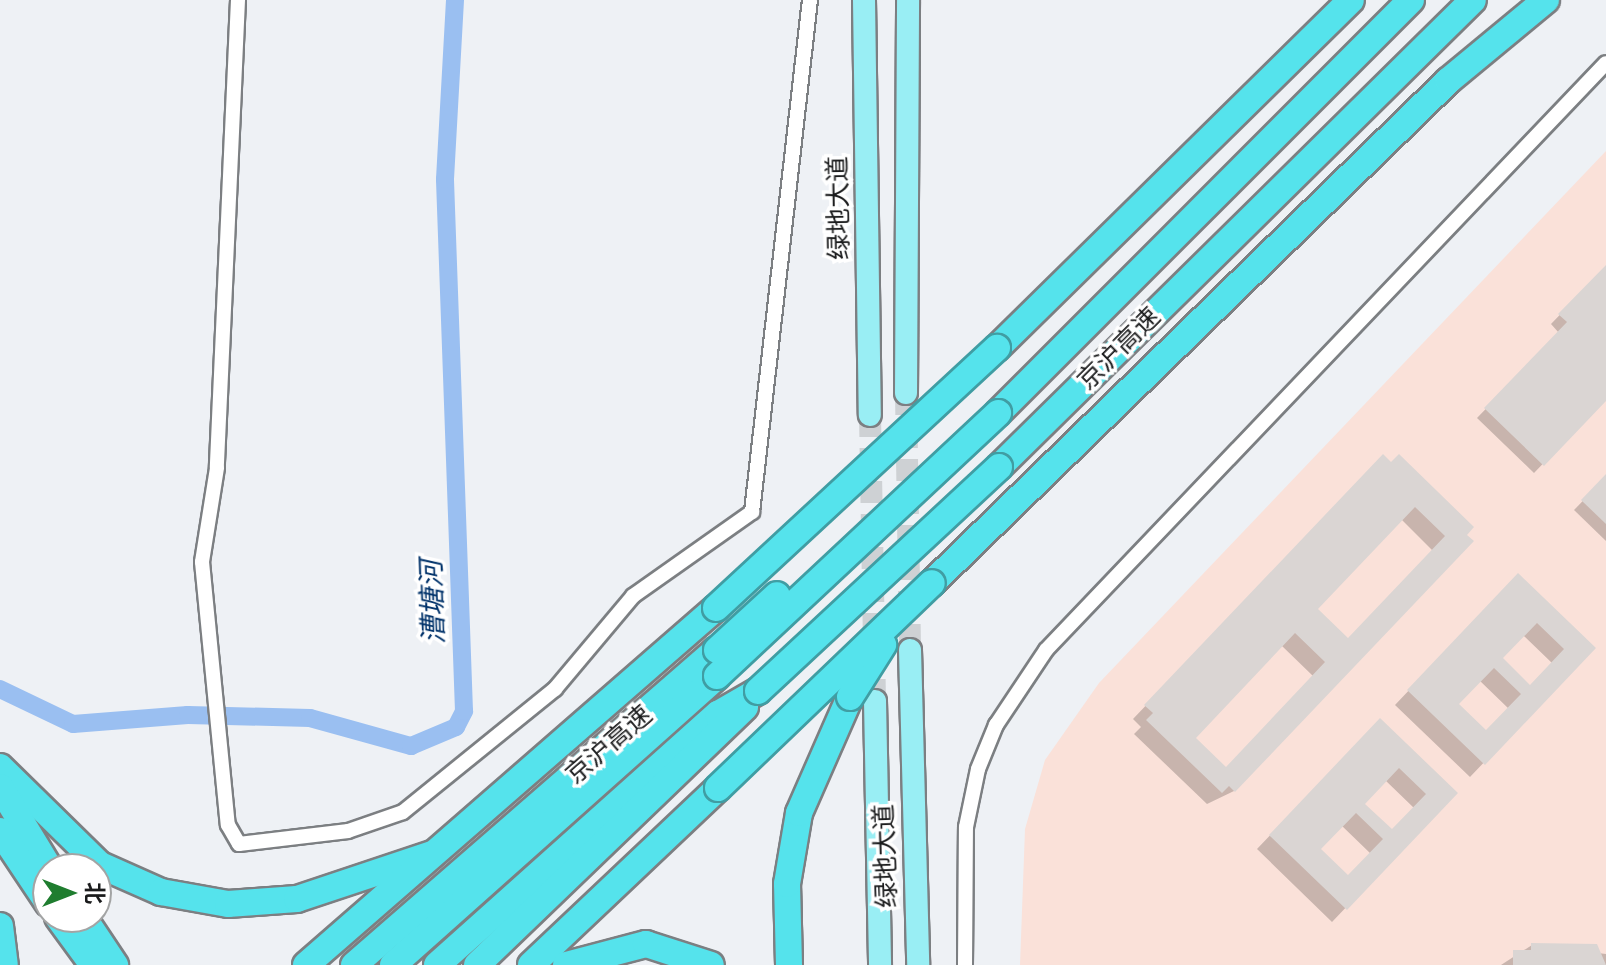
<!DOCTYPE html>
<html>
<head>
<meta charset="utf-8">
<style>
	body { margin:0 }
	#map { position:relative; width:1606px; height:965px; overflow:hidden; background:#eef1f5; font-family:Cabin,"Noto Sans SC",sans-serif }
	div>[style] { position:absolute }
	.commercial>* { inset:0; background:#fae1d9 }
	.shadow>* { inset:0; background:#0003 }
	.canal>* { height:18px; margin:-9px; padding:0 9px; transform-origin:9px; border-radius:9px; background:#9abff1 }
	.building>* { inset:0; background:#dad5d3 }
	.primary-tunnel>* { height:22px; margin-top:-11px; transform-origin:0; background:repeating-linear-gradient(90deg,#ced1d4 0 22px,transparent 0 33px) }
	.roads { filter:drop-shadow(2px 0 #7c7f82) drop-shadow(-2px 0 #7c7f82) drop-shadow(0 2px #7c7f82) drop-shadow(0 -2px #7c7f82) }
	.street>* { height:14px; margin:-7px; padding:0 7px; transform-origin:7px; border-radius:7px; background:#fff }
	.primary>* { height:22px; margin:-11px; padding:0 11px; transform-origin:11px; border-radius:11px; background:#99eef4 }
	.highway>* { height:26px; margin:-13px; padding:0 13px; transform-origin:13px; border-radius:13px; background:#55e3ec }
	.bridges { filter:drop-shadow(2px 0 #409da3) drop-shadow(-2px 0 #409da3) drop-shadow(0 2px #409da3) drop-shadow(0 -2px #409da3) }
	.highway-bridge>* { height:26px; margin:-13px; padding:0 13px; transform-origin:13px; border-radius:13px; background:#55e3ec }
	span { translate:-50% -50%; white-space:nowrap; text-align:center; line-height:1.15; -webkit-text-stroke:7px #fff; paint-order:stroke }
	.street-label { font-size:26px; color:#1a1b1c }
	.water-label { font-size:28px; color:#00326a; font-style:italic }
	.north { position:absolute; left:32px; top:853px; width:80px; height:80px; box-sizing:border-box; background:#fff; border:2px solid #a3a4a4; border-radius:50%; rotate:90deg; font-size:22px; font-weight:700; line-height:32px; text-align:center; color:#1a1b1c }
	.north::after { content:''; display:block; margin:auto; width:28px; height:36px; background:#1f7d2f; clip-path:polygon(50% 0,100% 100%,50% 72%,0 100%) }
</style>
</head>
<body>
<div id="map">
	<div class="commercial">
		<i style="clip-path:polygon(1606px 151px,1606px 965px,1020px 965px,1025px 829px,1045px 760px,1099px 683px)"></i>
	</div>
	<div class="shadow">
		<i style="clip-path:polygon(1606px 267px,1606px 398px,1534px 473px,1477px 418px,1559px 333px,1551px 324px)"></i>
		<i style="clip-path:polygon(evenodd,1370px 470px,1472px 527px,1234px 791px,1207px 804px,1134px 734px,1141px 727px,1133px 719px,1370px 470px,1401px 519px,1433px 551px,1348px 641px,1315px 609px,1401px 519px,1370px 470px,1281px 645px,1314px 677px,1226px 769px,1193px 738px,1281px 645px)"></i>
		<i style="clip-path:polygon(1606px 477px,1606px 541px,1574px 510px)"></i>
		<i style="clip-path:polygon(evenodd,1505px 589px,1593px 648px,1470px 777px,1395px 705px,1505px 589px,1523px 635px,1552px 663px,1529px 687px,1500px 659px,1523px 635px,1505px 589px,1479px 680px,1509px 709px,1486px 733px,1457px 704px,1479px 680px)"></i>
		<i style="clip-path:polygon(evenodd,1367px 734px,1455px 793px,1332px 922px,1257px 849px,1367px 734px,1385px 780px,1414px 808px,1391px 832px,1362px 804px,1385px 780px,1367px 734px,1341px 825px,1371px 854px,1348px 878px,1318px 849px,1341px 825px)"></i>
		<i style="clip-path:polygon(1532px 945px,1606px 954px,1606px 965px,1501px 965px)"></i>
	</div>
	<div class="canal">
		<i style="left:0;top:689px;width:81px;rotate:25.6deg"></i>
		<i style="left:73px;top:724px;width:115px;rotate:-4.5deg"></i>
		<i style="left:188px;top:715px;width:122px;rotate:1.4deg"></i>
		<i style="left:310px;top:718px;width:105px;rotate:15.5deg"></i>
		<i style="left:411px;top:746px;width:49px;rotate:-22.9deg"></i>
		<i style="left:456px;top:727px;width:18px;rotate:-63deg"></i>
		<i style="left:464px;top:711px;width:532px;rotate:-92.05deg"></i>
		<i style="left:445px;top:179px;width:179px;rotate:-86.8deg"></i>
	</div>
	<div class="building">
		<i style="clip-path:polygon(1606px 265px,1606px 401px,1544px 466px,1484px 408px,1567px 322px,1558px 314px)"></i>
		<i style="clip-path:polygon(evenodd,1383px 454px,1391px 462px,1399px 454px,1474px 527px,1467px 535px,1474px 541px,1235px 792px,1229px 786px,1222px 793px,1146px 720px,1153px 713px,1144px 705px,1383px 454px,1415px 507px,1445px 536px,1348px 638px,1318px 609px,1415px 507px,1383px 454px,1295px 633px,1325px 662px,1226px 767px,1196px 738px,1295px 633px)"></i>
		<i style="clip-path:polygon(1606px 474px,1606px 524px,1581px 500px)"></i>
		<i style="clip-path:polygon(evenodd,1518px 573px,1596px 648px,1485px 765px,1407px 690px,1518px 573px,1537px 623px,1564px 649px,1530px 685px,1503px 658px,1537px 623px,1518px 573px,1494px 668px,1521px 694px,1486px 730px,1459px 704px,1494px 668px)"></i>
		<i style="clip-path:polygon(evenodd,1380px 718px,1458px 793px,1347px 910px,1269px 835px,1380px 718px,1399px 768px,1426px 794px,1392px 829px,1365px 804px,1399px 768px,1380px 718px,1356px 813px,1383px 839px,1348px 875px,1321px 849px,1356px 813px)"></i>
		<i style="clip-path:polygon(1531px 943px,1597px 944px,1606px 965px,1513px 965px,1513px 950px,1531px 950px)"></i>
	</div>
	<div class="primary-tunnel">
		<i style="left:906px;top:393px;width:257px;rotate:89.1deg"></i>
		<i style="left:870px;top:415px;width:286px;rotate:89deg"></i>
	</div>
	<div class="roads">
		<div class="street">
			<i style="left:238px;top:0;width:468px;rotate:92.6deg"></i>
			<i style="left:217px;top:468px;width:95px;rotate:99.1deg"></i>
			<i style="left:202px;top:562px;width:264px;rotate:84.4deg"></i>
			<i style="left:228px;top:825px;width:22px;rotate:60deg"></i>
			<i style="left:239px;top:844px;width:110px;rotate:-6.8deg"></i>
			<i style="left:348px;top:831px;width:58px;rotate:-19.1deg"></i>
			<i style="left:403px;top:812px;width:196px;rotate:-39deg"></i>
			<i style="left:555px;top:689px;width:121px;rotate:-50deg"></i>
			<i style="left:633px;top:596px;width:146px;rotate:-35.2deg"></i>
			<i style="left:752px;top:512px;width:515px;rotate:-83.54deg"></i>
			<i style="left:965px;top:965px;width:138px;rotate:-89.6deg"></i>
			<i style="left:966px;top:827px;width:59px;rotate:-78.3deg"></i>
			<i style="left:978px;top:769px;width:48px;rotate:-67.8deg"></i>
			<i style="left:996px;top:725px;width:90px;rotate:-56.3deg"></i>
			<i style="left:1046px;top:650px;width:811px;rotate:-46.35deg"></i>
		</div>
		<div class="primary">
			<i style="left:864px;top:0;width:415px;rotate:89.2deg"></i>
			<i style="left:906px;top:393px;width:393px;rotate:-89.7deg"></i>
			<i style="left:910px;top:650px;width:315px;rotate:88.5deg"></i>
			<i style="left:875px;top:701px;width:264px;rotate:88.9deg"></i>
		</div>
		<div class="highway">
			<i style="left:997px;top:348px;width:496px;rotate:-44.5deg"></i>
			<i style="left:998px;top:413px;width:584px;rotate:-45deg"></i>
			<i style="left:999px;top:467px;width:665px;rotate:-44.57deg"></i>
			<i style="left:932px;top:583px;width:720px;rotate:-44.21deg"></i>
			<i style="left:1448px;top:81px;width:127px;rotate:-39.6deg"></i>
			<i style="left:0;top:767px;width:140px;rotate:44.4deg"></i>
			<i style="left:100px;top:865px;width:67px;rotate:23.9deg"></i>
			<i style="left:161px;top:892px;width:68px;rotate:10.2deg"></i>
			<i style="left:228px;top:904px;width:69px;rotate:-4.1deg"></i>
			<i style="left:297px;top:899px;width:142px;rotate:-18.4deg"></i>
			<i style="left:0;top:787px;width:96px;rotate:58.6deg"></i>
			<i style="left:0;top:831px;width:87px;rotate:56.3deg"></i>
			<i style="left:58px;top:917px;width:59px;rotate:53.9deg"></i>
			<i style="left:83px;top:917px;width:58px;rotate:56.3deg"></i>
			<i style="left:0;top:926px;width:39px;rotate:83deg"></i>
			<i style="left:306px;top:965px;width:544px;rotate:-41.05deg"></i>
			<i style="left:354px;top:965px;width:481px;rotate:-41deg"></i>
			<i style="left:393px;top:965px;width:434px;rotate:-41.7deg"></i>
			<i style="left:437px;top:965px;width:377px;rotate:-41.8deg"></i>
			<i style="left:718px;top:714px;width:46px;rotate:-29.9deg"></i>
			<i style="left:477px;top:965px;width:372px;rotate:-43.9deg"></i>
			<i style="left:531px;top:965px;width:257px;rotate:-43.4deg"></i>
			<i style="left:566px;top:965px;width:83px;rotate:-14.7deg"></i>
			<i style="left:646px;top:944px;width:68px;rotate:17.9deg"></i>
			<i style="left:789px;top:965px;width:81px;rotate:-91.4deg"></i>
			<i style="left:787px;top:884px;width:72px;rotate:-80.4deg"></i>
			<i style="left:799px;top:813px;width:127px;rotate:-66.3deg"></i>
		</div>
	</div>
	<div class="bridges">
		<div class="highway-bridge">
			<i style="left:716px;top:608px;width:383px;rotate:-42.8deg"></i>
			<i style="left:717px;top:650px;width:81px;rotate:-42.5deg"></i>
			<i style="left:717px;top:676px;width:385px;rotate:-43.1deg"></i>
			<i style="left:758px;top:691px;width:329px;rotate:-42.9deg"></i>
			<i style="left:850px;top:697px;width:62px;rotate:-57.6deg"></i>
			<i style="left:718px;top:788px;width:296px;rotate:-43.8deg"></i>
		</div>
	</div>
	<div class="street-label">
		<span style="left:839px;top:208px;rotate:-91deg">绿地大道</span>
		<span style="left:1119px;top:349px;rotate:-45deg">京沪高速</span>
		<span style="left:609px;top:745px;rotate:-41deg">京沪高速</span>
		<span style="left:886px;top:856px;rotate:-92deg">绿地大道</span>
	</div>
	<div class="water-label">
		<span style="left:432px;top:602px;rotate:-92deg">漕塘河</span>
	</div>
	<div class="north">北</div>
</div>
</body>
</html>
